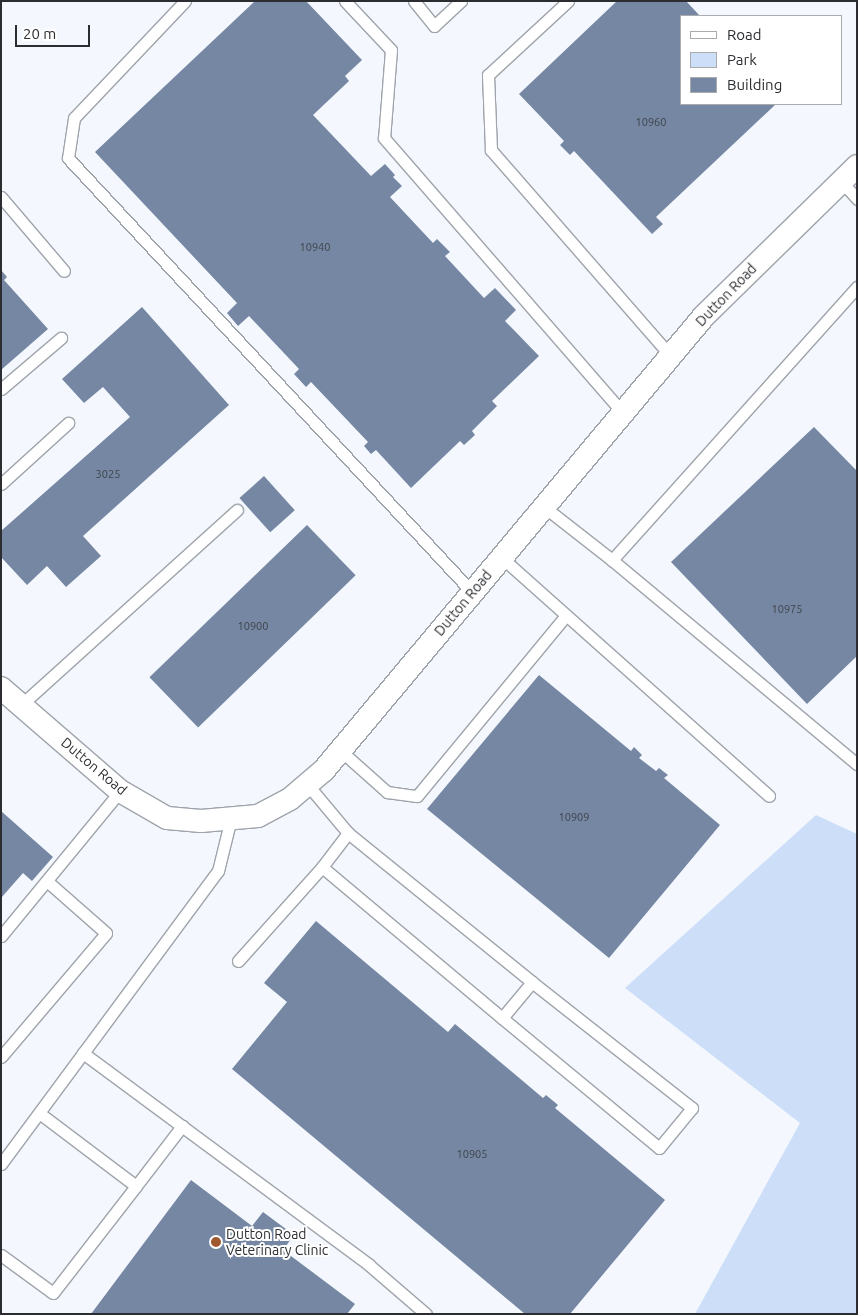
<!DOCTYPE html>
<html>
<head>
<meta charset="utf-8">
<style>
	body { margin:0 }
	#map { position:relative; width:858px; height:1315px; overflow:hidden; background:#f4f8fe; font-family:Ubuntu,sans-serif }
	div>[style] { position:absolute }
	.green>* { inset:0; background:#cddef9 }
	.building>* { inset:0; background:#7587a2; transform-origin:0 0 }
	.roads { filter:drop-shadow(1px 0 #9fa4ab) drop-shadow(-1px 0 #9fa4ab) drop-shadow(0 1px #9fa4ab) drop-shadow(0 -1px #9fa4ab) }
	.lane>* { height:11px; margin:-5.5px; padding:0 5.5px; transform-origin:5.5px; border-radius:5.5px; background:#fff }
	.street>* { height:22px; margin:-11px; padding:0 11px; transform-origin:11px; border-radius:11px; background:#fff }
	.dots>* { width:14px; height:14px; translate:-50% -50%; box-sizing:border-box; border:2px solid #fff; border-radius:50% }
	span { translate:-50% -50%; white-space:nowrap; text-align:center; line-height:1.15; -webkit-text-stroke:4px #fff; paint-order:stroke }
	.number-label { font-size:11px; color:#3e444c }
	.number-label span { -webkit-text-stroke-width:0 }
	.street-label { font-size:14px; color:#2b2d30 }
	.poi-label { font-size:14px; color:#2b2d30 }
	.left { translate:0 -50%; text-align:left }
	.frame { position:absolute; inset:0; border:2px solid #2b2d30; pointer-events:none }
	.legend { position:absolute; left:680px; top:15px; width:162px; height:90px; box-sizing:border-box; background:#fff; border:1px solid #aaabac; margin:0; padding:6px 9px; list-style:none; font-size:15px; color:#2b2d30 }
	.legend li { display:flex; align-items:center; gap:10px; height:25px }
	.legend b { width:25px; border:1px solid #aaabac }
	.scale { position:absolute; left:15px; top:25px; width:75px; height:22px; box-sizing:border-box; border:2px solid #2b2d30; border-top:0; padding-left:6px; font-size:15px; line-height:18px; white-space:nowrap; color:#2b2d30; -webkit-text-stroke:4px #fff; paint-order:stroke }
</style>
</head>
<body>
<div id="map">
	<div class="green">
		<i style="clip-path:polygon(816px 815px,857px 834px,857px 1314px,695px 1314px,800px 1123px,625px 988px)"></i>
	</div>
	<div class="building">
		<i style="clip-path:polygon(255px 1px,306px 1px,362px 60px,345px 76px,349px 81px,313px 115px,371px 176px,385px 164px,395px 175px,393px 177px,402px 186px,390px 197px,433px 243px,437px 239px,450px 252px,445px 256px,484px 298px,495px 288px,516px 310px,505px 321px,539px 356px,492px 401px,497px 406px,472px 431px,475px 435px,464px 445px,460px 441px,411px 488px,376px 450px,371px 454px,364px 446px,368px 442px,311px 382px,306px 387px,294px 374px,299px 369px,249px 316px,238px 326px,227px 313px,237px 303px,95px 152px)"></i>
		<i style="clip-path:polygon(617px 1px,686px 1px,700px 16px,682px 16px,682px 104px,776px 104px,656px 217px,663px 224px,652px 234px,574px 151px,570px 155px,560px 145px,564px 141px,519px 94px)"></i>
		<i style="clip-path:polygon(1px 270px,7px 277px,4px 280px,48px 329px,1px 370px)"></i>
		<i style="clip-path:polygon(142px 307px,229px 405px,83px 536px,101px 556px,66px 587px,47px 566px,27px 585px,1px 557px,1px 531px,130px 417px,103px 387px,84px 403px,62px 379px)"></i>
		<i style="clip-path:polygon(814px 427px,857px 471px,857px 656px,807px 704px,671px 562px)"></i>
		<i style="left:264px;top:476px;width:46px;height:33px;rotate:48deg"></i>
		<i style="left:307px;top:525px;width:70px;height:219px;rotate:46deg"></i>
		<i style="clip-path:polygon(539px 675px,631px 751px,634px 747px,642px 755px,639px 758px,656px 771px,659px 768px,668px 775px,664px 778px,720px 825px,609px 958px,427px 809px)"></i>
		<i style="clip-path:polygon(1px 811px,53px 857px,32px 881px,23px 873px,1px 898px)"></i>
		<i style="clip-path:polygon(316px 921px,448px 1032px,455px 1024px,543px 1098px,546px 1095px,558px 1105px,555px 1108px,665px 1200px,570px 1314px,525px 1314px,232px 1069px,287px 1002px,264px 983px)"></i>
		<i style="clip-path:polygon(191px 1180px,252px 1226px,263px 1212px,294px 1235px,283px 1250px,355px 1304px,347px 1314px,91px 1314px)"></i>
	</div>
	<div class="roads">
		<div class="lane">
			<i style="left:185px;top:1px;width:161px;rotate:133.5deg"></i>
			<i style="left:74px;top:118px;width:40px;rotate:98.5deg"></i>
			<i style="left:68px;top:158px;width:593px;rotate:47.05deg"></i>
			<i style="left:345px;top:1px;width:67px;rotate:46.8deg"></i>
			<i style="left:391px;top:50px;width:88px;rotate:94.5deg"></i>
			<i style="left:384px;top:138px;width:362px;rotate:49deg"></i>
			<i style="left:414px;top:1px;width:32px;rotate:51deg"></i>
			<i style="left:434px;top:26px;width:37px;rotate:-43deg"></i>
			<i style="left:568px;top:1px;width:109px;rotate:137.2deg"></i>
			<i style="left:488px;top:75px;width:75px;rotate:87.7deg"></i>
			<i style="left:491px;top:150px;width:272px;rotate:48.9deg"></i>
			<i style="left:841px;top:181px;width:24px;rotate:48deg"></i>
			<i style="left:1px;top:197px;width:97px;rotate:49.6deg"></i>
			<i style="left:1px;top:389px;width:79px;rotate:-40.4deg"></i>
			<i style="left:1px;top:484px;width:91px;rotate:-42.3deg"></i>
			<i style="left:543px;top:506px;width:88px;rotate:38deg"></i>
			<i style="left:612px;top:560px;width:367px;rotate:-48.1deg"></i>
			<i style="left:501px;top:557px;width:359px;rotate:41.7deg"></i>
			<i style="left:612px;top:560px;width:319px;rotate:39.8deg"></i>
			<i style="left:21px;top:705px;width:291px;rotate:-42.1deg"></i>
			<i style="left:341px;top:751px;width:62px;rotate:41.7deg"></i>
			<i style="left:387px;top:792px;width:30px;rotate:8deg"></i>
			<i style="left:417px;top:796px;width:234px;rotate:-50.5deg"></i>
			<i style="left:307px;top:784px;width:64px;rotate:50.1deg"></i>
			<i style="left:348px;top:833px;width:237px;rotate:39deg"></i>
			<i style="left:532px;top:982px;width:47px;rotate:129.8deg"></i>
			<i style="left:502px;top:1018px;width:235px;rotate:-140deg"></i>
			<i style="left:322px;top:867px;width:43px;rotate:-52.6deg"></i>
			<i style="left:1px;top:936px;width:188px;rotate:-50.6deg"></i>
			<i style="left:238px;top:961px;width:126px;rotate:-48.2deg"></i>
			<i style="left:502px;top:1018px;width:204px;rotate:39.6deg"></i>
			<i style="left:659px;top:1148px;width:52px;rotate:-50.5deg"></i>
			<i style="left:692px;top:1108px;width:204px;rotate:-141.8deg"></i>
			<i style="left:83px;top:1053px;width:356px;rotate:36.5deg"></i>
			<i style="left:369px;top:1265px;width:75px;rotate:40.7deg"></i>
			<i style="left:1px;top:1057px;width:162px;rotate:-49.7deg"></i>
			<i style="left:106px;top:933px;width:79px;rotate:-138.6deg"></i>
			<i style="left:1px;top:1164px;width:365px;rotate:-53.5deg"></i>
			<i style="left:218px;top:871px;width:55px;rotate:-76.2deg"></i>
			<i style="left:136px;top:1186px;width:76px;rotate:-52.5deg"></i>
			<i style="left:1px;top:1255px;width:64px;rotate:36.2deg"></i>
			<i style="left:53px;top:1293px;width:135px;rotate:-52.2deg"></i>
			<i style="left:136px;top:1186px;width:121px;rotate:-143deg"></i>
		</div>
		<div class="street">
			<i style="left:1px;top:688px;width:157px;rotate:40.9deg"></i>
			<i style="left:120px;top:791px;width:54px;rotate:29.9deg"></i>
			<i style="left:167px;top:818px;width:34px;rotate:5deg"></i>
			<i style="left:201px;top:821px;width:57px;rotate:-5deg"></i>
			<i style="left:258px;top:816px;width:36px;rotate:-28deg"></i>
			<i style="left:290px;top:799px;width:45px;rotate:-40.5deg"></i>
			<i style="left:324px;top:770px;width:592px;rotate:-50.07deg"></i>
			<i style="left:704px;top:316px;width:214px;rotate:-44.4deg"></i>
		</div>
	</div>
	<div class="dots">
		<i style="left:216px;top:1242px;background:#9f592f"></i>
	</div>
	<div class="number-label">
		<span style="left:651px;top:122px">10960</span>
		<span style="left:315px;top:247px">10940</span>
		<span style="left:108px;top:474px">3025</span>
		<span style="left:787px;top:609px">10975</span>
		<span style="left:253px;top:626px">10900</span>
		<span style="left:574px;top:817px">10909</span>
		<span style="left:472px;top:1154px">10905</span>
	</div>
	<div class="street-label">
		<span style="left:726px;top:295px;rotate:-46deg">Dutton Road</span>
		<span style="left:463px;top:603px;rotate:-50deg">Dutton Road</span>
		<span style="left:94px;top:766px;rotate:40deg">Dutton Road</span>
	</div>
	<div class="poi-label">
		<span class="left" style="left:226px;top:1242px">Dutton Road<br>Veterinary Clinic</span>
	</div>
	<div class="frame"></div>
	<ul class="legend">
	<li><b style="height:6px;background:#fff"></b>Road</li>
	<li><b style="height:14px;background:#cddef9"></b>Park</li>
	<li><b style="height:14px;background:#7587a2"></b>Building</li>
	</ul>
	<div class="scale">20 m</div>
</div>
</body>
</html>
